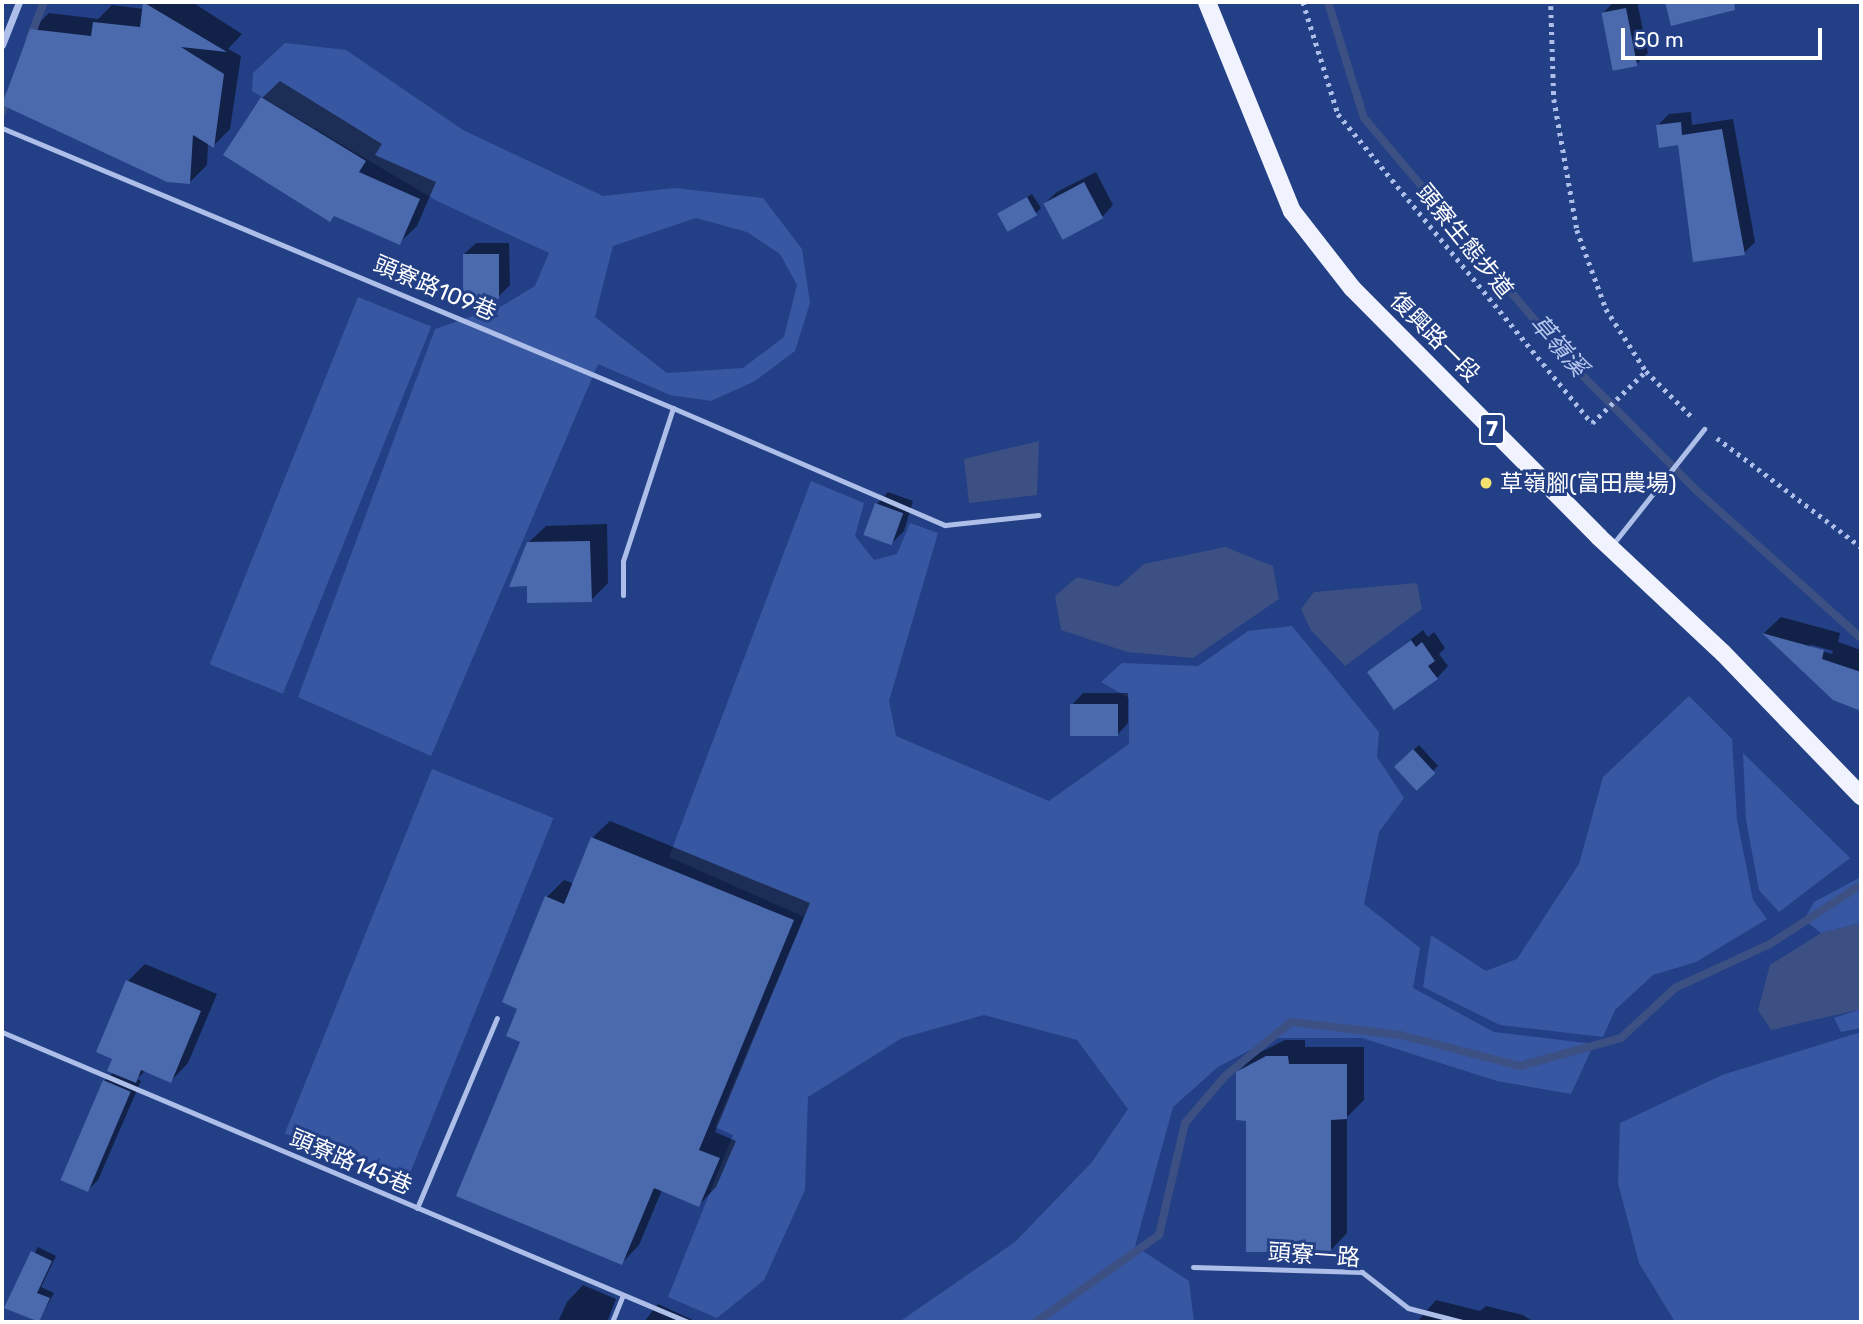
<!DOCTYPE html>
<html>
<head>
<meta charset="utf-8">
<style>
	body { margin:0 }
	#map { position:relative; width:1863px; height:1324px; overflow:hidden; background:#233f85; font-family:Rubik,"Noto Sans TC",sans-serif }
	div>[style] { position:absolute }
	.green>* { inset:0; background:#3857a2; transform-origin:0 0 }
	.water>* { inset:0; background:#3c5084 }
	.shadow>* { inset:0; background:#0007 }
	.stream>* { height:8px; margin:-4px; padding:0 4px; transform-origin:4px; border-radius:4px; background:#3c5084 }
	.building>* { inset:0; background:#4b69ad; transform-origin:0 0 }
	.path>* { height:4.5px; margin-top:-2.25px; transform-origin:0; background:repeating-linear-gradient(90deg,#adbfe8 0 3.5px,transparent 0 8.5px) }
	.lane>* { height:5px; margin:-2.5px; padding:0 2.5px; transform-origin:2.5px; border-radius:2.5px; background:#adbfe8 }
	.street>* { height:7px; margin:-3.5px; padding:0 3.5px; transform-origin:3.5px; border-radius:3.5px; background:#adbfe8 }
	.primary>* { height:18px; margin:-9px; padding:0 9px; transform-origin:9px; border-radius:9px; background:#f0f3fe }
	.dots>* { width:19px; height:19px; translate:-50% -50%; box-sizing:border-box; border:4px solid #233f85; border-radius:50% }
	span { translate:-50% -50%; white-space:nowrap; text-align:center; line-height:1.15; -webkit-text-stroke:6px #233f85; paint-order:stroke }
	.shield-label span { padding:2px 5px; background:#233f85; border:2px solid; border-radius:5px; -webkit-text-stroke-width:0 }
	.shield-label { font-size:21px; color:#fff; font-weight:700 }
	.street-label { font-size:23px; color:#fff }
	.poi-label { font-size:23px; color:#fff }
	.left { translate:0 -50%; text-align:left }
	.water-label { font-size:24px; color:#b8c9f0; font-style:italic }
	.frame { position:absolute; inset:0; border:4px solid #fff; pointer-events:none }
	.scale { position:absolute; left:1621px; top:28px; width:201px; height:32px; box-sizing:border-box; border:4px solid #fff; border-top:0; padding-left:9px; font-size:21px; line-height:24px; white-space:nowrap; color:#fff; -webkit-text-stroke:5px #233f85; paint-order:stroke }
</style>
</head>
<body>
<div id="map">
	<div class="green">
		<i style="clip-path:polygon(evenodd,285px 43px,346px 50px,463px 130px,603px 196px,675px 188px,763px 198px,802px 249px,810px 303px,795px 351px,755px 381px,711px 401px,670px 395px,598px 364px,431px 756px,298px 697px,435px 329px,502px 306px,535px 286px,549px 253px,437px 201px,252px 91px,253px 73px,285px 43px,696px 218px,747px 232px,780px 254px,797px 285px,784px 337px,743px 368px,667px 373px,595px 317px,613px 246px,696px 218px)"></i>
		<i style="left:358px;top:297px;width:79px;height:396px;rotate:22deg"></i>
		<i style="clip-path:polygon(811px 481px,864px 503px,855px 536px,874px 560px,897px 554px,910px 523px,938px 533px,889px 701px,896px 736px,1049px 801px,1129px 744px,1129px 698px,1101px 682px,1122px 663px,1198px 666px,1248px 631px,1292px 626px,1379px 732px,1377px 757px,1404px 798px,1379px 832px,1364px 904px,1420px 948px,1413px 988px,1494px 1032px,1594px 1044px,1571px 1094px,1497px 1081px,1362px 1038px,1273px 1038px,1218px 1067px,1173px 1107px,1135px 1246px,1189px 1281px,1194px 1322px,899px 1322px,1015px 1242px,1092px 1162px,1128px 1109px,1077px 1040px,984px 1015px,902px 1038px,808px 1097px,805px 1190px,764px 1280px,717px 1318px,668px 1297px,733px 1135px,715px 1127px,804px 917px,669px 857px)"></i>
		<i style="clip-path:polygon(1689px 696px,1732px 739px,1737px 820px,1753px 900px,1767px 919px,1696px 962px,1653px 975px,1615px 1010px,1603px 1037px,1500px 1025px,1423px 987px,1431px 935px,1486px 971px,1517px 959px,1579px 864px,1603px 777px)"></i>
		<i style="clip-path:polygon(1743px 753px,1850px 858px,1779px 912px,1759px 890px,1746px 820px)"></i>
		<i style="left:432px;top:769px;width:131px;height:393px;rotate:22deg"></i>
		<i style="clip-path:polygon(1861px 877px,1861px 923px,1821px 933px,1804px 920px,1814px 902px)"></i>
		<i style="clip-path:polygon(1861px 1009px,1861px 1028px,1841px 1032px,1834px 1018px)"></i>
		<i style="clip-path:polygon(1861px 1032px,1861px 1322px,1675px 1322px,1639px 1263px,1618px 1183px,1620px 1123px,1722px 1075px)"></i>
	</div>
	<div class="water">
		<i style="clip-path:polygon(1039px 441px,1037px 495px,969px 503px,964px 459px)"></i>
		<i style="clip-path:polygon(1225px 547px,1273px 566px,1279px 599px,1193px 658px,1127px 652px,1061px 630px,1055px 596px,1077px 577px,1118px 587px,1144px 564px)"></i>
		<i style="clip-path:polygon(1417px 583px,1422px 609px,1345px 666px,1311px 630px,1301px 609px,1314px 592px)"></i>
		<i style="clip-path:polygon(1861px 923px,1861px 1009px,1771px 1030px,1758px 1010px,1770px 965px,1821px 933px)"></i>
	</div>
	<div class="shadow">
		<i style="clip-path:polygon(145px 2px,192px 2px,242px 34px,228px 49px,241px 56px,230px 129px,213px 146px,208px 143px,207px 165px,190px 182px,32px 30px,49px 13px,98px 19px,112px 5px,144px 9px)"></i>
		<i style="clip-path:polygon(1614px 2px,1637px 2px,1648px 53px,1636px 64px,1603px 13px)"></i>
		<i style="clip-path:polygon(280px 81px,382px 144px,375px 155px,436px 182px,417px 226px,399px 243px,335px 215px,226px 154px,262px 98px)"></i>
		<i style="clip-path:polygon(1691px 112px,1692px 125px,1733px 119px,1755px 242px,1744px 253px,1679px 143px,1658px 125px,1669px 114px)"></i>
		<i style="clip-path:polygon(1096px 172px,1113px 205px,1102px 217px,1045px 203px,1057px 192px)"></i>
		<i style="clip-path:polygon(1032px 194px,1041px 208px,1036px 213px,1000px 214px)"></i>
		<i style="clip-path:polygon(476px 243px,509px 243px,510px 285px,498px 297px,464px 254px)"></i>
		<i style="clip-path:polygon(888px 492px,913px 501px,904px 531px,892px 543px,867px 535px,877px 504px)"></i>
		<i style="clip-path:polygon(607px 524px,608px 583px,591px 600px,528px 543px,546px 526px)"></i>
		<i style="clip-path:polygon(evenodd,1781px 617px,1840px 633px,1838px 642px,1861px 650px,1861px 709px,1834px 699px,1764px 633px,1781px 617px,1809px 644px,1833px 651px,1832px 654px,1814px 649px,1809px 644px)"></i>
		<i style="clip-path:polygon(1423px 630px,1428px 637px,1434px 632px,1445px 648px,1439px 654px,1448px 666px,1437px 678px,1369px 672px)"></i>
		<i style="clip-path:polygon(1083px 693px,1128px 693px,1128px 723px,1117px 735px,1072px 705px)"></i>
		<i style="clip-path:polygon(1419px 745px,1438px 766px,1433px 771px,1400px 761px)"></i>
		<i style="clip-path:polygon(610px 821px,810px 903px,715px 1132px,736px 1141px,716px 1187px,699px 1205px,662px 1190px,639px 1245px,622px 1263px,523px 1041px,519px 1008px,547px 897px,564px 880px,574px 884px,592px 838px)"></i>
		<i style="clip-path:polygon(145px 964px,217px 994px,188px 1063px,171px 1081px,146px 1070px,137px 1079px,141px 1081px,98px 1180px,87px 1191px,104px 1081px,114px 1072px,128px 981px)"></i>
		<i style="clip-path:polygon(1285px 1040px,1305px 1040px,1305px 1047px,1364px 1047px,1364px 1100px,1347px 1117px,1347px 1233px,1330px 1251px,1248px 1119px,1238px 1072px,1255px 1055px)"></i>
		<i style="clip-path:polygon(38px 1247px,56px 1256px,41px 1287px,54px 1293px,38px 1322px,6px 1307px)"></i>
		<i style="clip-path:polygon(583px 1285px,616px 1299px,607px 1322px,558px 1322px,567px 1302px)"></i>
		<i style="clip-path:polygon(1436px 1300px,1480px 1311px,1486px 1306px,1523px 1315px,1534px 1322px,1417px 1322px)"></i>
		<i style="clip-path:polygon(658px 1304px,697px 1322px,644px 1322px)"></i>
	</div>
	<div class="stream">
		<i style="left:1328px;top:2px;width:121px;rotate:72.8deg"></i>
		<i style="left:1364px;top:118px;width:333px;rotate:49.8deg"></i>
		<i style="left:1579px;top:372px;width:168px;rotate:45.2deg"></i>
		<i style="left:1697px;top:491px;width:220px;rotate:41.9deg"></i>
		<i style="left:30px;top:38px;width:39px;rotate:-69deg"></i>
		<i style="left:2px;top:112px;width:17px;rotate:-69deg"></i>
		<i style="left:1036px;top:1322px;width:151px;rotate:-35.3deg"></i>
		<i style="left:1159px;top:1235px;width:115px;rotate:-76.9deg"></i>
		<i style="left:1185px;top:1123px;width:62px;rotate:-49.6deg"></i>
		<i style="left:1225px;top:1076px;width:85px;rotate:-39.3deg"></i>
		<i style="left:1291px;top:1022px;width:111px;rotate:6.7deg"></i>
		<i style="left:1401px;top:1035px;width:123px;rotate:14.6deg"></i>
		<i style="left:1520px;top:1066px;width:105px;rotate:-15.5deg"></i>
		<i style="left:1621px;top:1038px;width:74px;rotate:-42.8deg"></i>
		<i style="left:1675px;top:988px;width:105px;rotate:-24.9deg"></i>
		<i style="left:1770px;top:944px;width:108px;rotate:-33deg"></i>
	</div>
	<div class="building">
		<i style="clip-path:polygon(143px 2px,227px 52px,181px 47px,224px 74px,214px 148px,193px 135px,190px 184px,167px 182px,2px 105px,30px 29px,91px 36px,93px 22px,140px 27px)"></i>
		<i style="clip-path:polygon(1665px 2px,1734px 2px,1735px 10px,1671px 26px)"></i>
		<i style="left:1626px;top:8px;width:59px;height:25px;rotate:79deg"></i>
		<i style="clip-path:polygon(261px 97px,366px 161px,359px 172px,420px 199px,400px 245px,334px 216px,330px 222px,223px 155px)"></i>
		<i style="clip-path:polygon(1681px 122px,1682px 135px,1722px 129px,1745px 255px,1693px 262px,1678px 145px,1659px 148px,1656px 125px)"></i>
		<i style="left:1084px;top:182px;width:41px;height:46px;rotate:62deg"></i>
		<i style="left:1027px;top:197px;width:21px;height:34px;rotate:61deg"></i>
		<i style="left:463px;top:254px;width:36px;height:45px"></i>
		<i style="left:875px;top:503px;width:30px;height:34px;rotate:20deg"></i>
		<i style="clip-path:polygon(590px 541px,592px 602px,527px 603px,527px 586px,509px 587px,527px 542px)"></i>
		<i style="clip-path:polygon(1762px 633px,1824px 650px,1822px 659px,1861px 672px,1861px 711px,1833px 700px)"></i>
		<i style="clip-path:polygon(1411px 640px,1416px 647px,1422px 642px,1435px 661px,1428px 666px,1438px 679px,1394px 710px,1367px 672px)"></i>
		<i style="left:1070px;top:704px;width:48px;height:32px"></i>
		<i style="left:1413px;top:749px;width:33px;height:26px;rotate:47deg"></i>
		<i style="clip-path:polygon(591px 837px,794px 920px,699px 1150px,720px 1158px,699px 1207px,654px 1188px,622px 1265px,456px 1196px,520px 1042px,506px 1036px,517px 1009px,502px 1002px,545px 896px,564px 904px)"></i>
		<i style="clip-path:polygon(126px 980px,201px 1011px,171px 1083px,141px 1070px,136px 1083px,107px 1071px,112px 1059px,96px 1052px)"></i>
		<i style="clip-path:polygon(1266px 1056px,1288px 1056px,1289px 1064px,1347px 1064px,1347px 1119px,1331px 1120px,1331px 1252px,1246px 1252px,1246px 1121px,1236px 1120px,1236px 1072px)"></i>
		<i style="left:103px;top:1080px;width:30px;height:109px;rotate:23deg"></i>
		<i style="clip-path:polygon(31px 1251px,52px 1261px,37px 1293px,50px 1298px,39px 1322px,4px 1308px)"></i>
	</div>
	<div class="path">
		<i style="left:1303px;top:2px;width:117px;rotate:72.6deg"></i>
		<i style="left:1338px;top:114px;width:400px;rotate:50.6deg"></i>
		<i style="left:1592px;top:423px;width:75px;rotate:-43.9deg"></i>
		<i style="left:1551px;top:6px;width:93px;rotate:88.2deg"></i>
		<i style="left:1554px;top:99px;width:133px;rotate:80deg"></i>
		<i style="left:1577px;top:230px;width:84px;rotate:69.8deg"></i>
		<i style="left:1606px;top:309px;width:74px;rotate:57.2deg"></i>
		<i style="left:1646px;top:371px;width:68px;rotate:45deg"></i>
		<i style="left:1717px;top:438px;width:181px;rotate:37.1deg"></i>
	</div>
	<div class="lane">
		<i style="left:2px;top:128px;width:727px;rotate:22.65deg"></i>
		<i style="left:673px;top:408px;width:161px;rotate:108.1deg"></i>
		<i style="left:623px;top:561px;width:34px;rotate:90deg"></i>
		<i style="left:673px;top:408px;width:296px;rotate:23.3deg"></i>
		<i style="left:945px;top:525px;width:94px;rotate:-6.1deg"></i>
		<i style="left:1613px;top:544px;width:147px;rotate:-51.6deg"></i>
		<i style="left:2px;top:1032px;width:745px;rotate:22.92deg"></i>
		<i style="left:417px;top:1208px;width:206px;rotate:-67.2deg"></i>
		<i style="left:1193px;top:1267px;width:169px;rotate:1.7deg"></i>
		<i style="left:1362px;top:1272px;width:58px;rotate:38deg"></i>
		<i style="left:1408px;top:1308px;width:56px;rotate:14.5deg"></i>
		<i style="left:612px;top:1322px;width:29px;rotate:-68deg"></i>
	</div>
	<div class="street">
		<i style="left:2px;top:45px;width:46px;rotate:-68.4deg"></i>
	</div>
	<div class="primary">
		<i style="left:1207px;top:2px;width:226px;rotate:67.9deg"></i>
		<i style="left:1292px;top:211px;width:98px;rotate:52.1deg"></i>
		<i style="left:1352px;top:288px;width:351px;rotate:45.2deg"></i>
		<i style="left:1599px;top:537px;width:170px;rotate:43.1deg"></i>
		<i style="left:1723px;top:653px;width:199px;rotate:46deg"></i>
	</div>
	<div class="dots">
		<i style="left:1486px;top:483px;background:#f3e170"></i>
	</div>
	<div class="shield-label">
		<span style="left:1492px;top:429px">7</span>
	</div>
	<div class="street-label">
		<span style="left:1465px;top:241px;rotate:51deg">頭寮生態步道</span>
		<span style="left:435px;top:288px;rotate:23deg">頭寮路109巷</span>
		<span style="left:1435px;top:337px;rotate:45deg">復興路一段</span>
		<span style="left:351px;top:1162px;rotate:23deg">頭寮路145巷</span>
		<span style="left:1314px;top:1255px;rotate:4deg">頭寮一路</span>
	</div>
	<div class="poi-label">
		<span class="left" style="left:1500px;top:483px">草嶺腳(富田農場)</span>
	</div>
	<div class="water-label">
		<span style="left:1558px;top:346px;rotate:49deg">草嶺溪</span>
	</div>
	<div class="frame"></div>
	<div class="scale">50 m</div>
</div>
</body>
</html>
